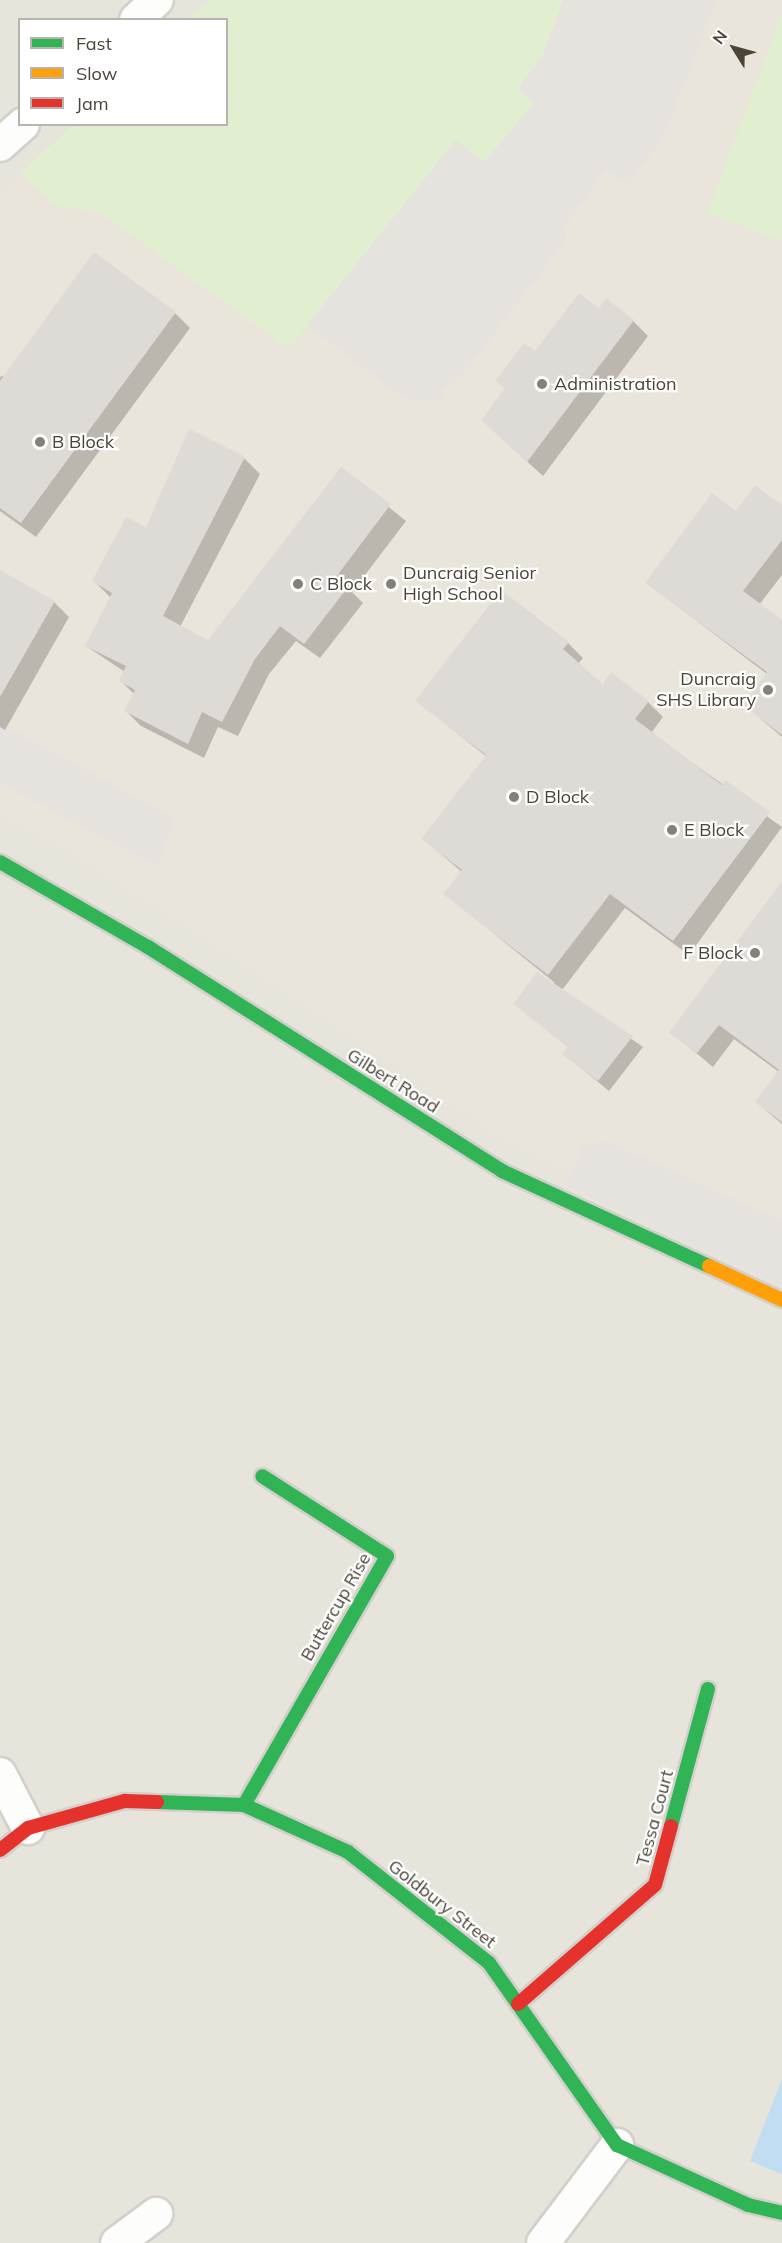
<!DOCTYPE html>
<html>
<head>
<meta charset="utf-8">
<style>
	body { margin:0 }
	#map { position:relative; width:782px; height:2243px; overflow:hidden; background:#f4f2ee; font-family:Mulish,sans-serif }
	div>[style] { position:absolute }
	.residential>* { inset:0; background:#e7e4dc }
	.education>* { inset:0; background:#eae5da }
	.green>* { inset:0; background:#e1eecf }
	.parking>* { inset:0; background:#e6e3df }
	.water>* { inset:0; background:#c0ddf1 }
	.shadow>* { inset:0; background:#0003 }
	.building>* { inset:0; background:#dedbd6 }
	.roads { filter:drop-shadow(2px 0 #d2d0cb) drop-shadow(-2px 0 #d2d0cb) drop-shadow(0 2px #d2d0cb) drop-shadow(0 -2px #d2d0cb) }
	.street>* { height:32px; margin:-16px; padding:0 16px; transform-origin:16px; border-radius:16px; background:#fdfdfc }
	.fast>* { height:14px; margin:-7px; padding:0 7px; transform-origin:7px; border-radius:7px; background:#30b455 }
	.slow>* { height:14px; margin:-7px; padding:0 7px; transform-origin:7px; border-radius:7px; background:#ff9f0a }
	.jam>* { height:14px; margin:-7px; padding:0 7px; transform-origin:7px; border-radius:7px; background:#e5322d }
	.dots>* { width:16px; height:16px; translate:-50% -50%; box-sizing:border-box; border:3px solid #fff; border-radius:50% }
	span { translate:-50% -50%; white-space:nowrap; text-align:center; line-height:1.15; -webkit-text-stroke:4.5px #fff; paint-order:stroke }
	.poi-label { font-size:18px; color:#4b4439 }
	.left { translate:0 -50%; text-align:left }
	.right { translate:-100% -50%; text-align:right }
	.street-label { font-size:18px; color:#4b4439 }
	.legend { position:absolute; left:18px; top:18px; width:210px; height:108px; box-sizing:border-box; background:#fff; border:2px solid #b7b4b0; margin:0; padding:8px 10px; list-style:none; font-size:18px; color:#4b4439 }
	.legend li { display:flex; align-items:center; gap:12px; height:30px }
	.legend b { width:30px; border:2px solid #b7b4b0 }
	.north { position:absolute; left:704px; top:18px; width:60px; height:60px; -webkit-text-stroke:4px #fff; paint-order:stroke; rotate:307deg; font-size:16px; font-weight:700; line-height:24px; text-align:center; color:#4b4439 }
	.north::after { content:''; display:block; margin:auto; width:21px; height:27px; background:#4b4439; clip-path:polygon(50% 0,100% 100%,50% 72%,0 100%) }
</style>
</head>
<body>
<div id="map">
	<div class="residential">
		<i style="clip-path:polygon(evenodd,0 0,782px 0,782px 2243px,0 2243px,0 0,20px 20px,226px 20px,226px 124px,20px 124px,20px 20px)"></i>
	</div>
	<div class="education">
		<i style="clip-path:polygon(563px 0,782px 0,782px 1278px,515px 1148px,219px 948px,55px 844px,0 818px,0 193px,20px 173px,57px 206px,101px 213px,289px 349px,456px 140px,518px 88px,543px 55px)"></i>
	</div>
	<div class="green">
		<i style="clip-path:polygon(210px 0,563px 0,543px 55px,518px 88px,534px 103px,484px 162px,456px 140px,289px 349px,101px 213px,57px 206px,20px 173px,73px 125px,226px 124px,226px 20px,188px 19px)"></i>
		<i style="clip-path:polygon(782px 14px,782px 241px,707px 213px)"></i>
	</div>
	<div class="parking">
		<i style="clip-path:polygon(563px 0,717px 0,662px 140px,627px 185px,606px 170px,565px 226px,566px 239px,463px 375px,442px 390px,446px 401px,405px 399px,307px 325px,456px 140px,484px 162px,533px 104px,518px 88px,543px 55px)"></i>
		<i style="clip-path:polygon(0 723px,176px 819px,157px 866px,0 783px)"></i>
		<i style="clip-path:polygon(609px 1142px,782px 1221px,782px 1286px,567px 1186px,583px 1144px)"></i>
	</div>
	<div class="water">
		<i style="clip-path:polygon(782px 2079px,782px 2174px,750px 2161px)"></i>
	</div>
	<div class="shadow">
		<i style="clip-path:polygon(599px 310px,633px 321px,648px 336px,543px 476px,498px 435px,506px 389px,497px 381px)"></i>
		<i style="clip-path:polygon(175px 313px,190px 328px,36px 537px,0 511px,0 377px)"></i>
		<i style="clip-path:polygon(190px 431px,245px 459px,260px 474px,180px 627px,208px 642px,341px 469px,406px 521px,352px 592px,363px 603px,320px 658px,296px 641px,269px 674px,238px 736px,218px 727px,204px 758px,141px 726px,126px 711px,135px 695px,121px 681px,125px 672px,86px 646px,111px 598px,94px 581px,147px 529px)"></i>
		<i style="clip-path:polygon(782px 507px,782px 575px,759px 605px,782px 622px,782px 737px,745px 705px,767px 674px,647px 583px,736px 513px)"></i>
		<i style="clip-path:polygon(0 571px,54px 602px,69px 617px,5px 730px,0 727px)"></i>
		<i style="clip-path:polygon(568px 643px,583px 658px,578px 664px,603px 686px,648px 702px,663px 717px,651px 733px,782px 827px,689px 955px,625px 908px,562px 990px,643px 1047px,609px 1091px,564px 1054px,569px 1048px,515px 1004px,555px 983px,445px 894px,462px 872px,423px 839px,487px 757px,417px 701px)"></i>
		<i style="clip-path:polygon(782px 884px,782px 1124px,756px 1102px,779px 1072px,734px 1039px,713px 1067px,671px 1032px)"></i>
	</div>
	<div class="building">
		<i style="clip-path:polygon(94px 252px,176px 312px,21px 523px,0 508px,0 381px)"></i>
		<i style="clip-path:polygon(579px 293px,599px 308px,606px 298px,634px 320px,527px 462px,481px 420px,505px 388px,495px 381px,524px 343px,535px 351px)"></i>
		<i style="clip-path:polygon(189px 429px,245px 457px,163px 616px,208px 640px,341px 467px,391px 504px,336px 577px,348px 587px,304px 644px,280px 626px,255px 659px,222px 722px,202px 712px,188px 744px,124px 711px,135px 690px,119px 681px,126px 666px,85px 646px,112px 593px,92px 581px,126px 517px,146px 527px)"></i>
		<i style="clip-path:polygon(755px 485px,782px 505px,782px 540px,743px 591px,782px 620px,782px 735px,743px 705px,767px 672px,645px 583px,712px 493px,736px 511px)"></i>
		<i style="clip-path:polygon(0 570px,55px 601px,0 697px)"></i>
		<i style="clip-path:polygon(501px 590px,569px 642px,563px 649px,603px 684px,611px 672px,649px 701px,635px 719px,722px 785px,725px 780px,770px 812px,673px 941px,610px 894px,548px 975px,443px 894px,462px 870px,421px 839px,486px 755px,415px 701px)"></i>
		<i style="clip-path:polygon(782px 881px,782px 1122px,755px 1102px,779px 1070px,719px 1025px,697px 1053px,669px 1033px)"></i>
		<i style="clip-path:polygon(537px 972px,633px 1036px,598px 1081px,562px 1054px,568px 1047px,513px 1004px)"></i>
	</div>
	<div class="roads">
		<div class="street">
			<i style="left:136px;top:20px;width:29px;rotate:-44deg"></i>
			<i style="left:0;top:145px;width:31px;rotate:-42deg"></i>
			<i style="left:0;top:1774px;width:61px;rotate:62.6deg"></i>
			<i style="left:117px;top:2243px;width:49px;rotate:-36.6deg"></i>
			<i style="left:543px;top:2243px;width:123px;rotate:-52.9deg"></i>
		</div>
		<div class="fast">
			<i style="left:0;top:862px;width:171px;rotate:29.9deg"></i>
			<i style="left:148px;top:947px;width:419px;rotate:32.3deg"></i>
			<i style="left:502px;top:1171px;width:228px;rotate:24.7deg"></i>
			<i style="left:157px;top:1802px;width:87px;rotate:2deg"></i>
			<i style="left:244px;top:1805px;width:114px;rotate:24.3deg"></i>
			<i style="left:348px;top:1852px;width:179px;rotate:38.2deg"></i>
			<i style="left:489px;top:1963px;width:223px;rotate:54.9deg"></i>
			<i style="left:617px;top:2145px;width:144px;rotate:24.6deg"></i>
			<i style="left:748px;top:2205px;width:35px;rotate:13deg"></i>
			<i style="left:244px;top:1805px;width:287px;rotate:-60.1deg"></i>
			<i style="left:387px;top:1556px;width:148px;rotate:-147.4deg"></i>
			<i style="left:671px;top:1826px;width:142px;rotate:-74.9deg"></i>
		</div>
		<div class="slow">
			<i style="left:709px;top:1266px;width:81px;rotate:25deg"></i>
		</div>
		<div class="jam">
			<i style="left:0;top:1850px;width:36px;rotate:-38deg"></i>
			<i style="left:28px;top:1828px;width:101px;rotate:-15.6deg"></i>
			<i style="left:125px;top:1801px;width:32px;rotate:2deg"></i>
			<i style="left:518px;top:2004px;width:181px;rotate:-41deg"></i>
			<i style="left:655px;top:1885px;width:61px;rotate:-74.8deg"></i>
		</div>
	</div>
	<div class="dots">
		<i style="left:542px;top:384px;background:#868178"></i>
		<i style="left:40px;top:442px;background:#868178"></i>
		<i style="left:298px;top:584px;background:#868178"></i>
		<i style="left:391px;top:584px;background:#868178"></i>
		<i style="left:768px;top:690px;background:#868178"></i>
		<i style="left:514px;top:797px;background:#868178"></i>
		<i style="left:672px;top:830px;background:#868178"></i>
		<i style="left:755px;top:953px;background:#868178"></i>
	</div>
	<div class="poi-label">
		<span class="left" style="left:554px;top:384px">Administration</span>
		<span class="left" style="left:52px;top:442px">B Block</span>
		<span class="left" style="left:403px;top:584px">Duncraig Senior<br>High School</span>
		<span class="left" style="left:310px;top:584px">C Block</span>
		<span class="right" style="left:756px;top:690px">Duncraig<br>SHS Library</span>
		<span class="left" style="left:526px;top:797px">D Block</span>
		<span class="left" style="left:684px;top:830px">E Block</span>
		<span class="right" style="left:743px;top:953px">F Block</span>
	</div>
	<div class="street-label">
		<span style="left:393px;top:1081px;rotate:32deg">Gilbert Road</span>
		<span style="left:336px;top:1607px;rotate:-60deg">Buttercup Rise</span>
		<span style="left:655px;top:1818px;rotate:-75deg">Tessa Court</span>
		<span style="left:442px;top:1904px;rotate:38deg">Goldbury Street</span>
	</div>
	<ul class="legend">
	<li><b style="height:8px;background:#30b455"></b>Fast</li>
	<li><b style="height:8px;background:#ff9f0a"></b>Slow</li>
	<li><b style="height:8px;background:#e5322d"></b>Jam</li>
	</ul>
	<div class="north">N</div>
</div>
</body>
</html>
